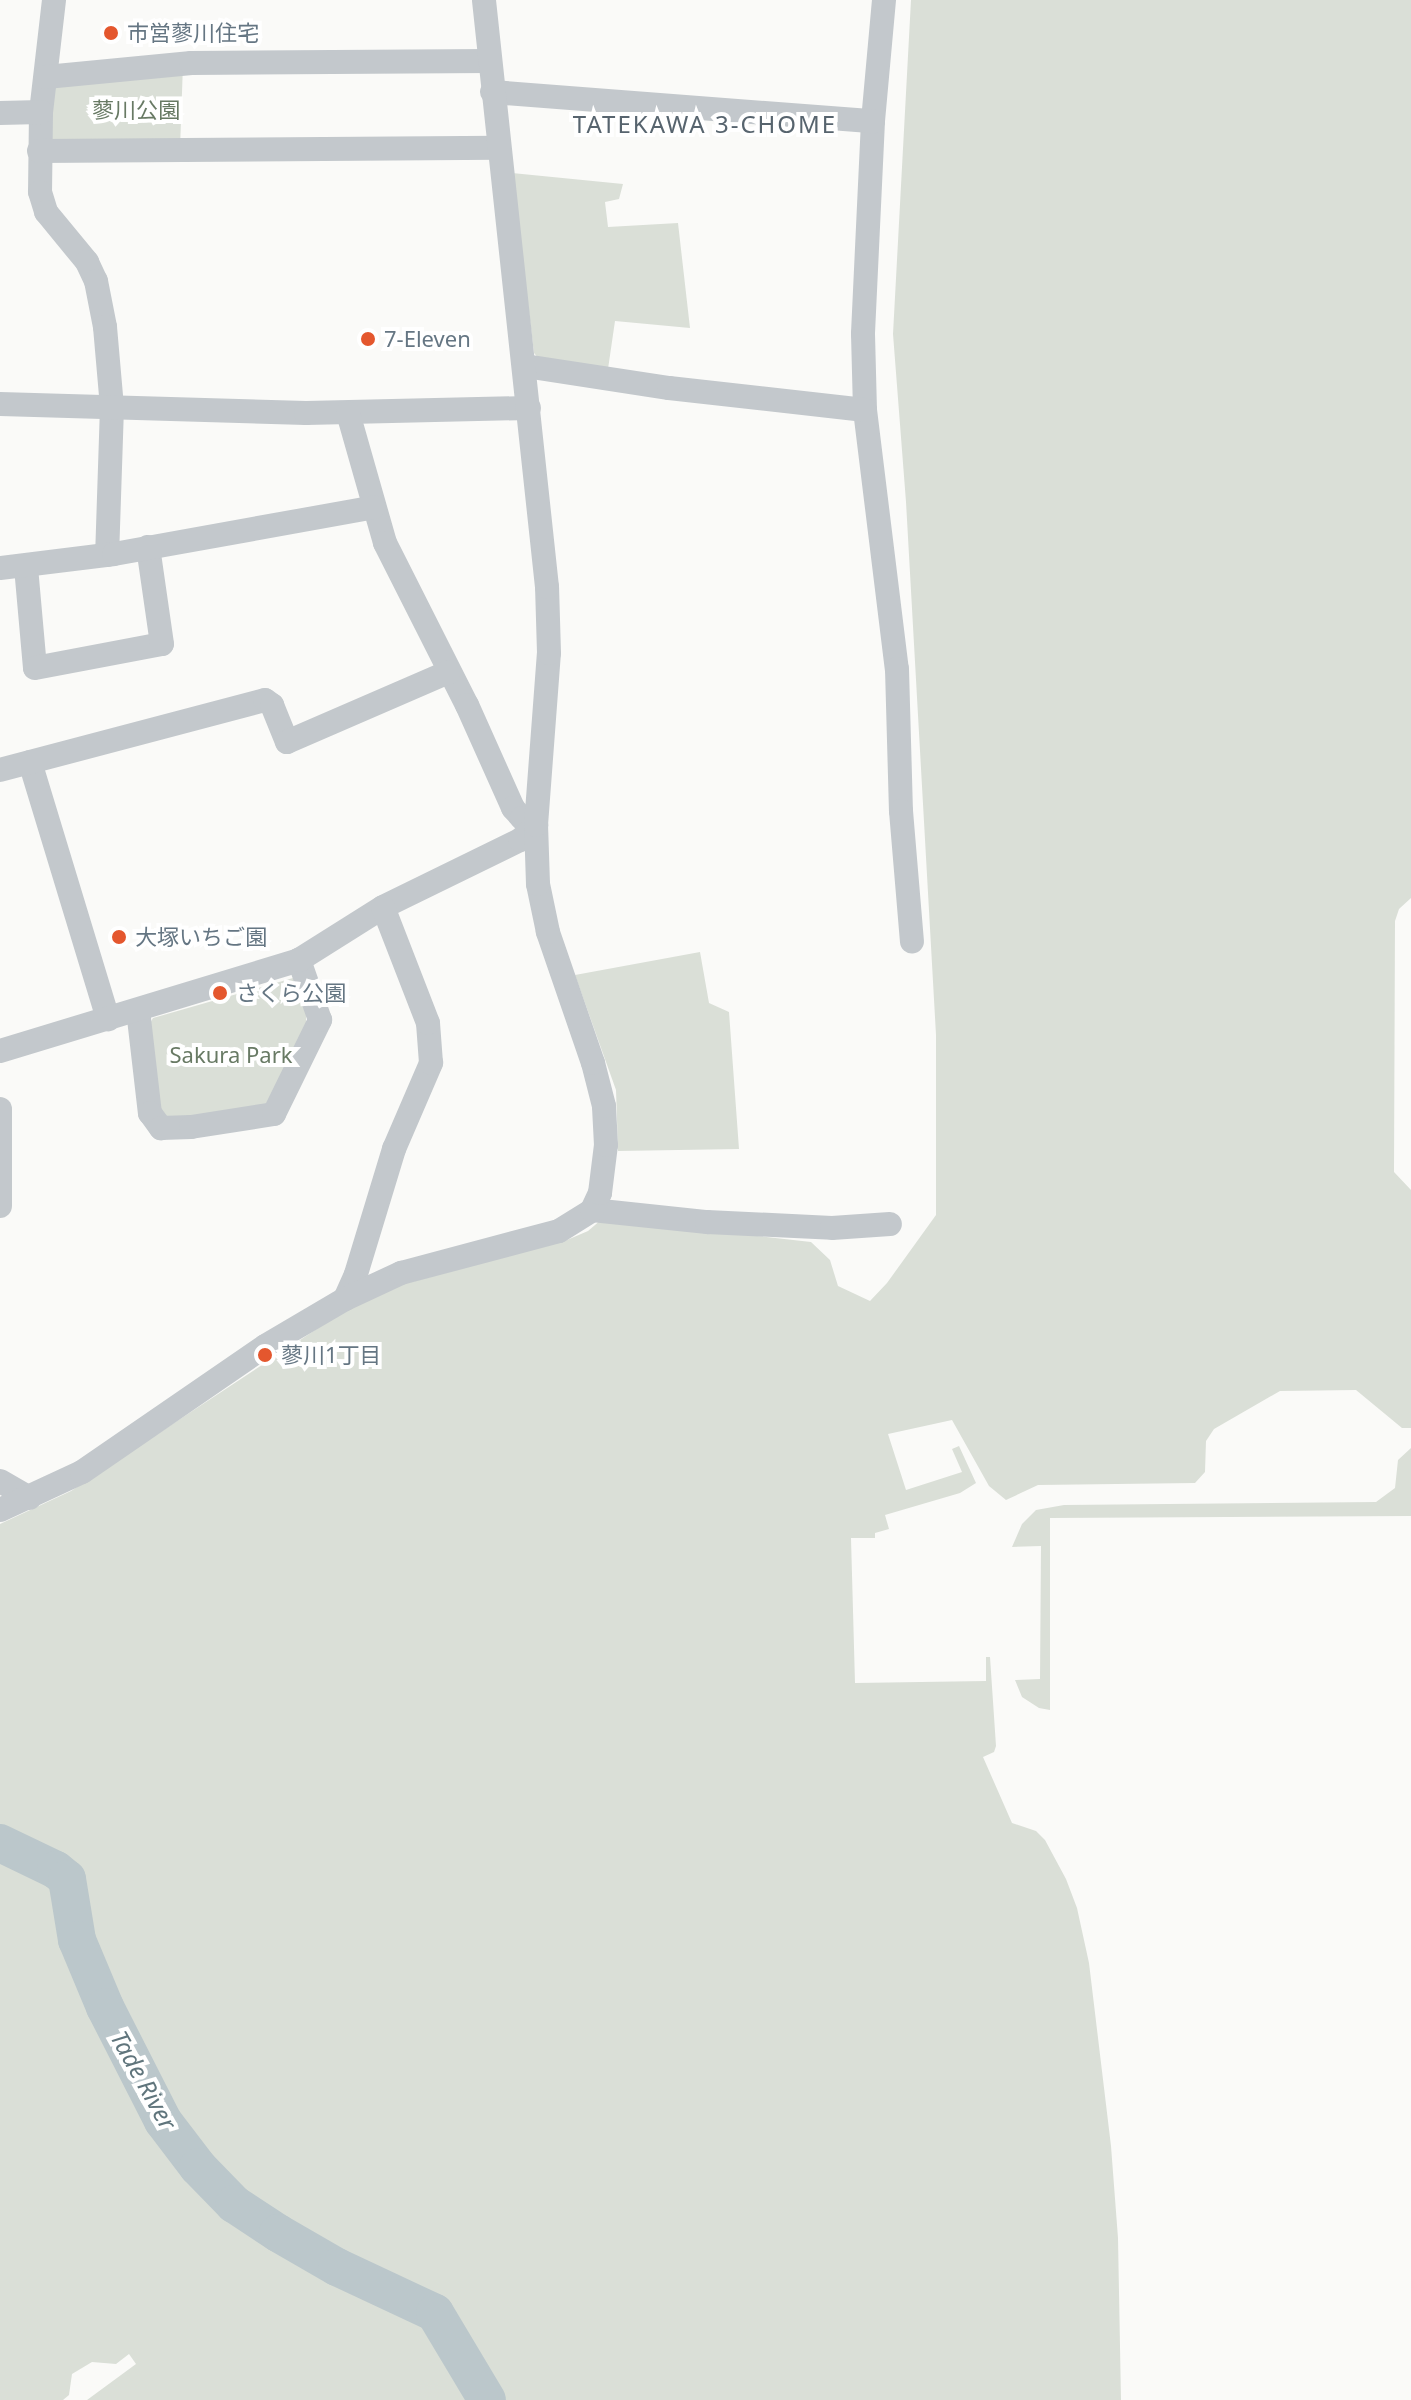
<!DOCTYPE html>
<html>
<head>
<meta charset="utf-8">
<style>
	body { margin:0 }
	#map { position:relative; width:1411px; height:2400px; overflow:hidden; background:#fafaf8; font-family:"Noto Sans","Noto Sans JP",sans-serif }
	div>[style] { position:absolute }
	.green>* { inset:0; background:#dadfd7 }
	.river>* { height:38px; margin:-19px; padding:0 19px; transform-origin:19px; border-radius:19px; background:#bbc7cb }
	.minor>* { height:24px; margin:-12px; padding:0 12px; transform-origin:12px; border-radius:12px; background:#c3c8cc }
	.dots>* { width:22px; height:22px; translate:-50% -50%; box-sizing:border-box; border:4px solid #fff; border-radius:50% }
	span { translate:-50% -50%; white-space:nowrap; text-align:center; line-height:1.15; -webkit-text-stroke:8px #fff; paint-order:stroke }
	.poi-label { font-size:22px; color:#657683 }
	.left { translate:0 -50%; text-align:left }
	.park-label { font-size:22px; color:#687a64 }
	.neighbourhood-label { font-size:24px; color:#57646e; letter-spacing:2px }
	.water-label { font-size:24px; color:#60757c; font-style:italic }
</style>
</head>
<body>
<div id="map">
	<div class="green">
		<i style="clip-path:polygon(911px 0,1411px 0,1411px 898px,1399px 909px,1395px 921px,1394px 1172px,1411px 1190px,1411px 1428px,1402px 1428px,1356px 1390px,1280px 1391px,1214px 1429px,1206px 1441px,1205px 1472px,1195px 1483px,1038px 1485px,1006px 1500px,989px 1486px,952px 1420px,888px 1434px,906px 1490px,962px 1472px,952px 1449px,959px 1446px,976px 1483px,960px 1493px,885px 1515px,889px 1529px,875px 1533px,875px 1538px,851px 1538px,855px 1683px,986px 1681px,986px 1657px,990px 1657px,996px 1746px,994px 1752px,983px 1757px,1012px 1823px,1036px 1831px,1045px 1840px,1066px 1879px,1077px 1908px,1089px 1963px,1111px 2146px,1118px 2238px,1121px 2400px,87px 2400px,136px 2364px,129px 2354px,116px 2364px,92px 2362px,72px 2374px,69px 2395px,63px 2400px,0 2400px,0 1524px,71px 1491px,338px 1315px,400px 1285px,567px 1240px,588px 1231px,602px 1219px,811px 1242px,830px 1260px,838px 1286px,870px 1301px,887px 1283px,936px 1215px,936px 1035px,906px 502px,893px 334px)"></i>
		<i style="clip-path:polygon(183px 64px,180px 149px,39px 151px,46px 77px)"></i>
		<i style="clip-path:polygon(512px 173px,623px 184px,619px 199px,605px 202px,608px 227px,678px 223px,690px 328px,615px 321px,608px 369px,540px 360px,534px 353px)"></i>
		<i style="clip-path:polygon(700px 952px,709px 1003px,729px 1012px,739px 1149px,618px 1151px,616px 1090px,575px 975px)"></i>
		<i style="clip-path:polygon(293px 978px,306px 1013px,306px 1025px,278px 1092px,263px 1108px,170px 1120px,162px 1116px,149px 1025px,153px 1018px)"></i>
		<i style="clip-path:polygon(1411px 1448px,1411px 1516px,1050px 1518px,1050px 1710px,1039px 1708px,1022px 1697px,1015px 1680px,1040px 1679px,1041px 1546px,1012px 1547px,1022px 1524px,1036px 1510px,1064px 1505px,1376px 1502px,1395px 1488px,1398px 1460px)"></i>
	</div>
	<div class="river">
		<i style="left:0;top:1843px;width:62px;rotate:25.7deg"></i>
		<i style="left:56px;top:1870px;width:14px;rotate:39deg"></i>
		<i style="left:67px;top:1879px;width:62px;rotate:80.7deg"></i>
		<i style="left:77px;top:1940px;width:73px;rotate:67.3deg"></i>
		<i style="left:105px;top:2007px;width:128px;rotate:63deg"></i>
		<i style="left:163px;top:2121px;width:58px;rotate:52.7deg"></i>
		<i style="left:198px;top:2167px;width:52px;rotate:45.8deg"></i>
		<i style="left:234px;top:2204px;width:53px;rotate:33.4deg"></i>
		<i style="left:278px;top:2233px;width:68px;rotate:30deg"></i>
		<i style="left:337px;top:2267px;width:108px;rotate:25.1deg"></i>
		<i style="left:435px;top:2313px;width:101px;rotate:59.1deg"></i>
	</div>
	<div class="minor">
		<i style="left:54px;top:0;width:113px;rotate:96.6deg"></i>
		<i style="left:41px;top:112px;width:80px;rotate:90.7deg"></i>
		<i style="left:40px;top:192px;width:21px;rotate:73deg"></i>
		<i style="left:46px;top:212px;width:65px;rotate:50.6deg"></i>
		<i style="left:87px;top:262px;width:21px;rotate:65deg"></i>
		<i style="left:96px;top:281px;width:47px;rotate:78.9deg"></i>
		<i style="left:105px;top:327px;width:80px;rotate:85deg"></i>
		<i style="left:112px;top:407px;width:148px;rotate:91.9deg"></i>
		<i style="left:884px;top:0;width:121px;rotate:95.2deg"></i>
		<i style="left:873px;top:121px;width:213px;rotate:92.7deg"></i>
		<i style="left:863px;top:334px;width:76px;rotate:88.5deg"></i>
		<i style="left:865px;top:410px;width:261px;rotate:83deg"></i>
		<i style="left:897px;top:669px;width:142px;rotate:88.4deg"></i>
		<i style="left:901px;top:811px;width:131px;rotate:85.2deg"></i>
		<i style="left:46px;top:77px;width:146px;rotate:-5.5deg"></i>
		<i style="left:191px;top:63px;width:299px;rotate:-0.4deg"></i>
		<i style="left:492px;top:92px;width:382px;rotate:4.4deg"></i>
		<i style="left:0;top:113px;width:41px;rotate:-1.4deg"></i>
		<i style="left:39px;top:151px;width:460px;rotate:-0.4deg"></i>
		<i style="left:525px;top:366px;width:146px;rotate:8.7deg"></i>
		<i style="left:669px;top:388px;width:197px;rotate:6.4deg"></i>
		<i style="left:0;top:404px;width:306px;rotate:1.7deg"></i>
		<i style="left:306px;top:413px;width:223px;rotate:-1.3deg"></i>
		<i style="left:348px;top:413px;width:135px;rotate:74.1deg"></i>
		<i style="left:385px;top:543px;width:182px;rotate:63.2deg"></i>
		<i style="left:467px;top:705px;width:113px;rotate:65.9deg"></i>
		<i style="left:513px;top:808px;width:13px;rotate:48deg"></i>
		<i style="left:522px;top:818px;width:16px;rotate:27deg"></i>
		<i style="left:26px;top:567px;width:101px;rotate:84.9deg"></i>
		<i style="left:35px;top:668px;width:129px;rotate:-10.7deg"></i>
		<i style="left:162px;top:644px;width:98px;rotate:-98.2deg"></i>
		<i style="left:0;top:568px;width:115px;rotate:-7deg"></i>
		<i style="left:114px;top:554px;width:264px;rotate:-10.2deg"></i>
		<i style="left:30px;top:762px;width:269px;rotate:73.1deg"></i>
		<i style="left:0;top:770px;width:274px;rotate:-14.8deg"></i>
		<i style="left:265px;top:700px;width:9px;rotate:36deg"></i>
		<i style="left:272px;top:705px;width:40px;rotate:68deg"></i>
		<i style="left:287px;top:742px;width:176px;rotate:-23.4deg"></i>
		<i style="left:138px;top:1010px;width:104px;rotate:83.4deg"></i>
		<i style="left:150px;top:1113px;width:19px;rotate:54deg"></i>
		<i style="left:161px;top:1128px;width:30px;rotate:-2deg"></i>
		<i style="left:191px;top:1127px;width:84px;rotate:-8.9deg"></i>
		<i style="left:274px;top:1114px;width:105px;rotate:-63.9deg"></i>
		<i style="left:320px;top:1020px;width:64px;rotate:-109.3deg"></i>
		<i style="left:0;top:1051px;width:313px;rotate:-16.9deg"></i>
		<i style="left:299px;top:960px;width:99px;rotate:-32.2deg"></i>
		<i style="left:383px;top:907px;width:153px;rotate:-26.1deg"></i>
		<i style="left:520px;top:840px;width:22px;rotate:-43deg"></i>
		<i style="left:0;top:1109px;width:97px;rotate:90deg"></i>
		<i style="left:592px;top:1210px;width:116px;rotate:6deg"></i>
		<i style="left:707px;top:1222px;width:125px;rotate:2.7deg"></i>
		<i style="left:832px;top:1228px;width:58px;rotate:-3.9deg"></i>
		<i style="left:345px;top:1299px;width:27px;rotate:-66deg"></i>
		<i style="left:356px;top:1274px;width:131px;rotate:-73.1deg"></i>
		<i style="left:394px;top:1149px;width:94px;rotate:-66.7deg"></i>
		<i style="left:431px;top:1063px;width:40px;rotate:-94.3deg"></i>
		<i style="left:428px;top:1023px;width:124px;rotate:-111.2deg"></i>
		<i style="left:0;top:1481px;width:34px;rotate:30deg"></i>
		<i style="left:0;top:1510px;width:90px;rotate:-24.9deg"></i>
		<i style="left:82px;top:1472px;width:222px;rotate:-34.5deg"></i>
		<i style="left:265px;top:1346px;width:93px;rotate:-30.4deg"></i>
		<i style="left:345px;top:1299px;width:62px;rotate:-24.9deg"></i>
		<i style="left:401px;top:1273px;width:163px;rotate:-14.9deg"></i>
		<i style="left:559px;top:1231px;width:39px;rotate:-32deg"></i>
		<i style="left:592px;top:1210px;width:19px;rotate:-65deg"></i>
		<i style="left:600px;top:1193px;width:48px;rotate:-82.9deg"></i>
		<i style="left:606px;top:1145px;width:39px;rotate:-93deg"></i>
		<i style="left:604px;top:1106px;width:44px;rotate:-104.3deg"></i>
		<i style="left:593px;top:1063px;width:139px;rotate:-109deg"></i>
		<i style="left:548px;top:932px;width:49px;rotate:-101.8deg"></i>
		<i style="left:538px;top:884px;width:59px;rotate:-91.9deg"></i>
		<i style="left:536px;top:825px;width:172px;rotate:-85.7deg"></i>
		<i style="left:549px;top:653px;width:66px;rotate:-91.7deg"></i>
		<i style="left:547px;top:587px;width:590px;rotate:-96.13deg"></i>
	</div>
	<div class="dots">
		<i style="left:111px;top:33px;background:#e4572e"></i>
		<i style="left:368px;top:339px;background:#e4572e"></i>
		<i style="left:119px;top:937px;background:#e4572e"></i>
		<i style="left:220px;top:993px;background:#e4572e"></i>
		<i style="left:265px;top:1355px;background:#e4572e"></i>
	</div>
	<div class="poi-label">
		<span class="left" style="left:127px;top:33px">市営蓼川住宅</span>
		<span class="left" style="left:384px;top:339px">7-Eleven</span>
		<span class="left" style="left:135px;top:937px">大塚いちご園</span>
		<span class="left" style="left:236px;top:993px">さくら公園</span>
		<span class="left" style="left:281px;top:1355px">蓼川1丁目</span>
	</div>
	<div class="park-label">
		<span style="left:136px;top:110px">蓼川公園</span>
		<span style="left:231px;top:1055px">Sakura Park</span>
	</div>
	<div class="neighbourhood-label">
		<span style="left:705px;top:124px">TATEKAWA 3-CHOME</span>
	</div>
	<div class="water-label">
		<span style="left:144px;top:2080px;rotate:61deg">Tade River</span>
	</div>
</div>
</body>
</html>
